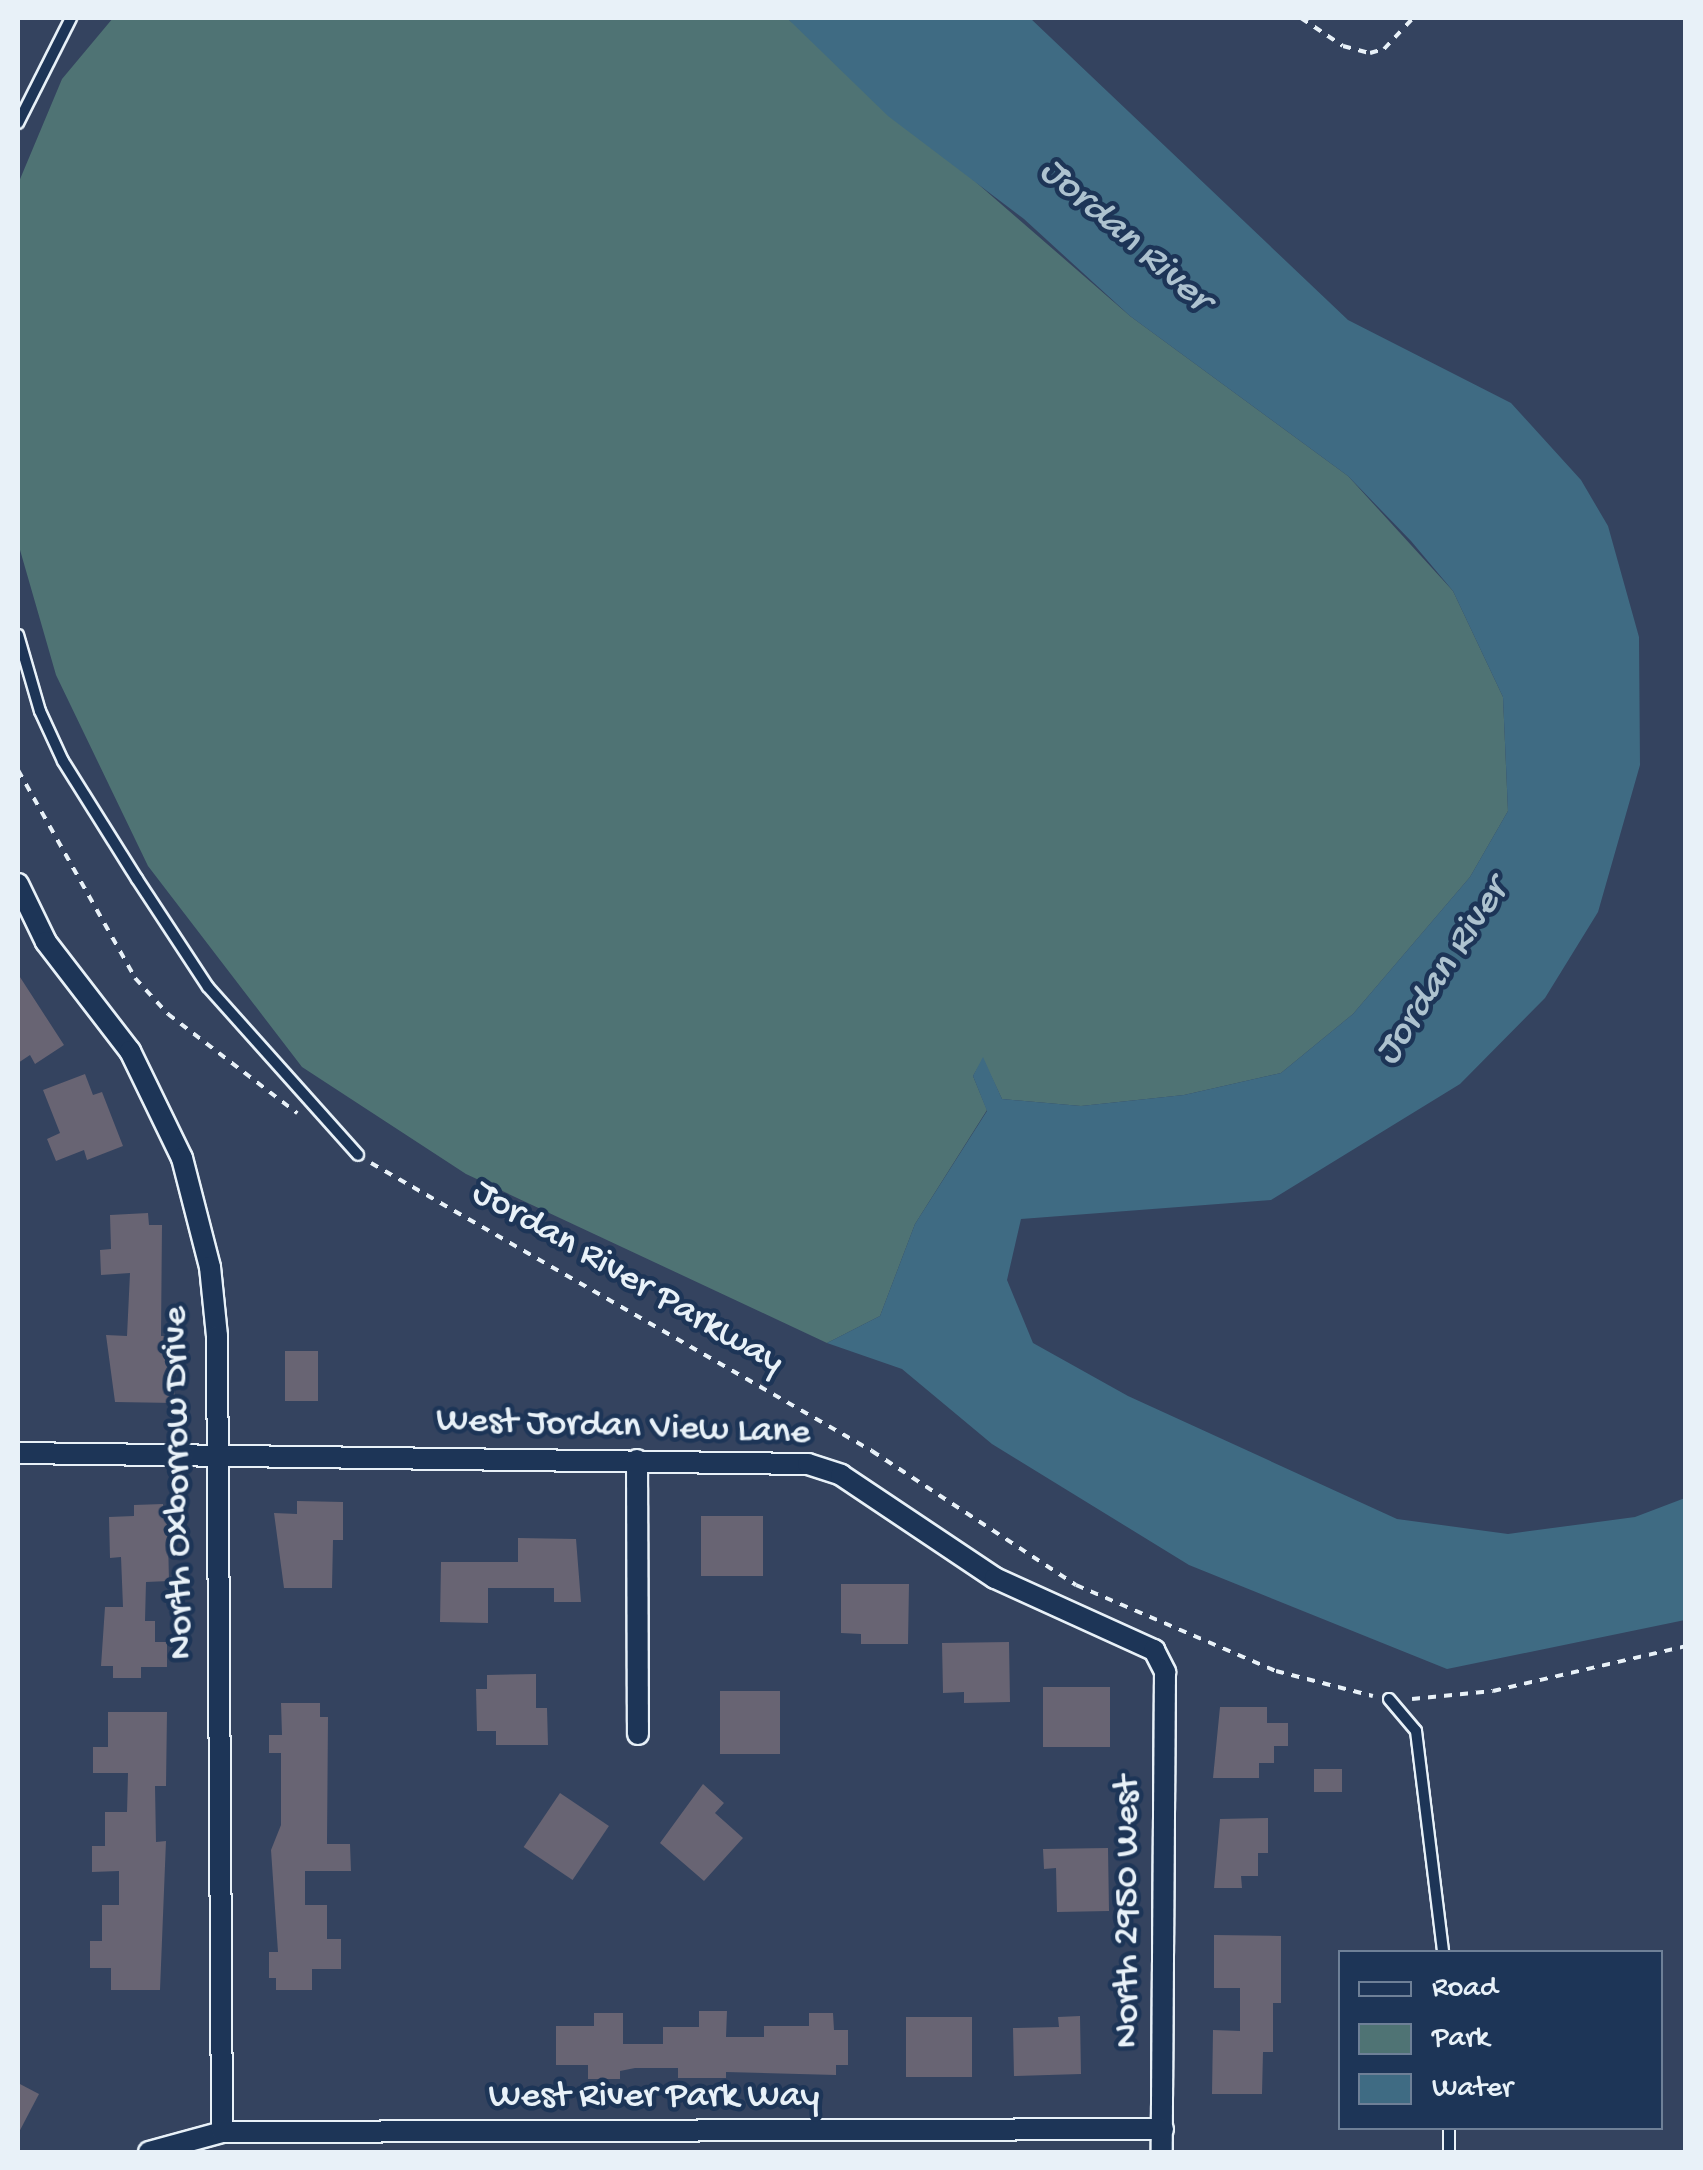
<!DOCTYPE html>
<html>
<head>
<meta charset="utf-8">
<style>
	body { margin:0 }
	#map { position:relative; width:1703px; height:2170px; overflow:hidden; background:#34435f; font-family:"Gochi Hand",sans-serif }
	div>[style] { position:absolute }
	.green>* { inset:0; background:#4f7374 }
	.water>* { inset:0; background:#3f6b83 }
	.building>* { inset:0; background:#686473; transform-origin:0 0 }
	.path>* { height:4px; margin-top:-2px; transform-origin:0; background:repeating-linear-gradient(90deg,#e8f1f8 0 8px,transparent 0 16px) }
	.roads { filter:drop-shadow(2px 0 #e8f1f8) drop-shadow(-2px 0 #e8f1f8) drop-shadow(0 2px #e8f1f8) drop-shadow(0 -2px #e8f1f8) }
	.lane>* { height:10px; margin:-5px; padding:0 5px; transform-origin:5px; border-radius:5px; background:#1d3557 }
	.street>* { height:20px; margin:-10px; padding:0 10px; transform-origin:10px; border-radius:10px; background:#1d3557 }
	span { translate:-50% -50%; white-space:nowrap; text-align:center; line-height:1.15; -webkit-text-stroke:9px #1d3557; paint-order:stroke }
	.street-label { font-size:38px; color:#e8f1f8 }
	.water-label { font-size:40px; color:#adc2cf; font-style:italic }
	.frame { position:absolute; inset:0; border:20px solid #e8f1f8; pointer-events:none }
	.legend { position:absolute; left:1338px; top:1950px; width:325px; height:180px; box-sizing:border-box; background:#1d3557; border:2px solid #6e8097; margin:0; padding:12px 18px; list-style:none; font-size:30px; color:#e8f1f8 }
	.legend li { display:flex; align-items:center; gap:20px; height:50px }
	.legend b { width:50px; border:2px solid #6e8097 }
</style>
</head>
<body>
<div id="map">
	<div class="green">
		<i style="clip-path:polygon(113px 18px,787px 18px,1130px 316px,1348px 476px,1453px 591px,1503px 697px,1508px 811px,1470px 877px,1353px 1014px,1281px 1073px,1184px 1095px,1081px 1106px,1002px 1099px,983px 1059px,973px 1076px,987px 1110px,915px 1224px,880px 1316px,827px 1343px,466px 1174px,302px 1067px,148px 866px,56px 675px,18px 543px,18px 184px,62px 79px)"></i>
	</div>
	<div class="water">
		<i style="clip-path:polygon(787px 18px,1030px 18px,1348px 320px,1511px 403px,1581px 480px,1608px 526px,1639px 637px,1640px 765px,1598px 912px,1545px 998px,1460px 1084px,1271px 1200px,1021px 1219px,1007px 1280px,1033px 1343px,1128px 1396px,1397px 1519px,1508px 1534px,1635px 1517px,1685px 1498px,1685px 1620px,1447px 1669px,1189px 1565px,992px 1444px,902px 1369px,827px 1343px,880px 1316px,915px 1224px,987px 1111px,973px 1076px,983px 1057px,1002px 1099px,1081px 1106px,1184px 1095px,1281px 1073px,1353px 1014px,1470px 877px,1508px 811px,1503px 697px,1453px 591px,1411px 541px,1348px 476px,1130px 316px,1024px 219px,888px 116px)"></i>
	</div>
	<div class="building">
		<i style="clip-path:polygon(18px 974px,64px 1045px,35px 1064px,30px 1055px,18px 1063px)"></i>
		<i style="clip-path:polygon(85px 1074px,93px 1095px,102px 1092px,123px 1146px,87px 1160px,84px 1150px,56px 1161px,47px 1139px,60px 1133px,43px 1090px)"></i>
		<i style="clip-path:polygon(148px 1213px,149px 1225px,162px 1225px,161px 1336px,166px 1336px,166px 1351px,175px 1351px,175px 1403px,115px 1402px,106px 1335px,127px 1336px,130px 1273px,101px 1275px,100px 1250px,111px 1249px,110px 1215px)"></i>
		<i style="left:285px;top:1351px;width:33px;height:50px"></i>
		<i style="clip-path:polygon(297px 1501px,343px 1502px,343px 1540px,333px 1540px,332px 1588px,284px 1588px,274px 1513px,297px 1514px)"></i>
		<i style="clip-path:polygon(163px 1504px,164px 1516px,177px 1516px,178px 1539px,168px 1539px,169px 1581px,146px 1582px,145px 1621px,155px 1621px,155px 1642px,167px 1642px,167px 1667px,141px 1667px,141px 1678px,113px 1678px,113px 1666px,101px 1666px,105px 1607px,123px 1607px,121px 1557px,110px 1558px,109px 1517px,134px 1516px,134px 1505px)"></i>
		<i style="left:701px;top:1516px;width:62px;height:60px"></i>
		<i style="clip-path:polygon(518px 1538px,576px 1539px,581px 1602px,554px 1602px,554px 1588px,488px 1588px,488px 1623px,440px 1622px,441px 1562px,518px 1562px)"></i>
		<i style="clip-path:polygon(841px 1584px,909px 1584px,908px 1644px,861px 1644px,861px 1634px,841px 1633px)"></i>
		<i style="clip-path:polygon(1009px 1642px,1010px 1702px,964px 1703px,964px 1692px,943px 1693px,942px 1643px)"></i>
		<i style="clip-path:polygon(536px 1674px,536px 1708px,547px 1708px,548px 1745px,496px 1745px,496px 1731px,477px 1731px,476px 1689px,487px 1689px,487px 1675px)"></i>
		<i style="left:1043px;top:1687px;width:67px;height:60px"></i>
		<i style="left:720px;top:1691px;width:60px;height:63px"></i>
		<i style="clip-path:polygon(281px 1703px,320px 1703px,320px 1717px,328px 1717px,327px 1844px,350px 1844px,351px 1871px,305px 1871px,305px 1905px,327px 1905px,327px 1939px,341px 1939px,341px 1969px,312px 1969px,312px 1990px,276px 1990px,276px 1978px,269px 1978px,269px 1952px,278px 1952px,271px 1850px,281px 1825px,281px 1753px,269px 1753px,269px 1735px,282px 1735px)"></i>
		<i style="clip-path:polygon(1220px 1707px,1267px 1707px,1267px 1723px,1288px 1723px,1288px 1746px,1274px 1746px,1274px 1763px,1259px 1763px,1259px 1778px,1213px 1778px)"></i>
		<i style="clip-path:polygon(108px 1712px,167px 1712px,166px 1786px,155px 1786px,156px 1842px,166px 1841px,160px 1990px,111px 1990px,111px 1968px,90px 1968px,90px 1941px,102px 1941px,102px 1905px,119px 1905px,119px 1871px,92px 1872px,92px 1846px,105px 1846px,105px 1812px,127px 1812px,128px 1773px,93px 1773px,93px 1747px,108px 1747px)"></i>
		<i style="left:1342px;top:1769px;width:23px;height:28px;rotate:90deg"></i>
		<i style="clip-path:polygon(703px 1784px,724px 1803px,715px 1813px,743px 1838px,704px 1881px,660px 1843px)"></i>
		<i style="left:560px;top:1793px;width:59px;height:65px;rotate:34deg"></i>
		<i style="clip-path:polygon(1268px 1818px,1268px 1853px,1258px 1853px,1258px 1876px,1241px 1876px,1242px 1888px,1214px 1888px,1220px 1819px)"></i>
		<i style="clip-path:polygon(1108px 1848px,1109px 1911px,1057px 1912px,1056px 1868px,1044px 1869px,1043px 1849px)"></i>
		<i style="clip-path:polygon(1214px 1935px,1281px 1936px,1281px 2003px,1273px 2003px,1273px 2052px,1263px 2052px,1262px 2094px,1212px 2094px,1213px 2030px,1240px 2031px,1240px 1988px,1214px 1988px)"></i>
		<i style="clip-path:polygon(699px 2011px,727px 2011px,726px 2037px,764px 2037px,764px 2026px,809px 2026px,809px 2013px,833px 2013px,834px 2030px,848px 2030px,848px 2065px,836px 2065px,836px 2075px,726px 2072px,726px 2078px,678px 2078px,678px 2068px,635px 2068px,620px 2071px,620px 2079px,588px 2079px,588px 2065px,556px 2065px,556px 2026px,594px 2026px,594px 2013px,623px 2013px,623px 2044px,663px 2044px,663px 2027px,699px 2027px)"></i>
		<i style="clip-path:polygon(1080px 2016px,1081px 2074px,1014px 2076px,1013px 2028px,1059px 2027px,1058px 2017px)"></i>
		<i style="left:906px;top:2017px;width:66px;height:60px"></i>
		<i style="clip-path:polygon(18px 2083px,39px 2094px,18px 2134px)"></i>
	</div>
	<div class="path">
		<i style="left:1301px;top:18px;width:50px;rotate:33.7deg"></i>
		<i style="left:1343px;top:46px;width:28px;rotate:15deg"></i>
		<i style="left:1370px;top:53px;width:15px;rotate:-16deg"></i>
		<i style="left:1384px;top:49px;width:42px;rotate:-46.9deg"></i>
		<i style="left:18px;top:770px;width:239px;rotate:60.6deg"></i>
		<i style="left:135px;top:978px;width:49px;rotate:47.5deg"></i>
		<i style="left:168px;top:1014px;width:163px;rotate:37.5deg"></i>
		<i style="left:371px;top:1163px;width:578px;rotate:29.89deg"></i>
		<i style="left:872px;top:1451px;width:244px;rotate:33.3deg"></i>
		<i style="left:1076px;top:1585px;width:218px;rotate:23.3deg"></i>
		<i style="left:1276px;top:1671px;width:100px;rotate:14.5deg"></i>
		<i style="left:1412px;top:1699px;width:81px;rotate:-5.6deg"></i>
		<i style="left:1493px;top:1691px;width:198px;rotate:-13.1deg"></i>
	</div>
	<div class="roads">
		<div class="lane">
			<i style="left:18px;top:123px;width:118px;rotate:-63.2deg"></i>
			<i style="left:18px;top:635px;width:79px;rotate:73.9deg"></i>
			<i style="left:40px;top:711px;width:55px;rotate:65.3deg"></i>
			<i style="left:63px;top:761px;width:139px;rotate:57.9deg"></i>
			<i style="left:137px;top:879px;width:129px;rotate:56.7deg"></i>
			<i style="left:208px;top:987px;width:225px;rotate:48.2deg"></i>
			<i style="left:1389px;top:1699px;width:42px;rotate:49.8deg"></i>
			<i style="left:1416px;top:1731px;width:223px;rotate:83deg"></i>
			<i style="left:1449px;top:2128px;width:24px;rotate:90deg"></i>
		</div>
		<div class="street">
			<i style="left:18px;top:884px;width:64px;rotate:64.2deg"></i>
			<i style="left:46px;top:942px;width:138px;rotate:52.4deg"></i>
			<i style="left:130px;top:1051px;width:119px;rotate:64.1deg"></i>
			<i style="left:182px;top:1158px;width:113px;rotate:75.6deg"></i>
			<i style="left:210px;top:1267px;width:69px;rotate:84.2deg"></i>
			<i style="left:217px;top:1336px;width:796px;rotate:89.64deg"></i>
			<i style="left:18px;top:1453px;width:790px;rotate:0.8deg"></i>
			<i style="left:808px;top:1464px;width:35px;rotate:18deg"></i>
			<i style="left:841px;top:1475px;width:185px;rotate:33.8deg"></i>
			<i style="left:995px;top:1578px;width:175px;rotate:24.4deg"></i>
			<i style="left:1154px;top:1650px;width:25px;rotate:63deg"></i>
			<i style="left:1165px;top:1672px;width:480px;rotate:90.4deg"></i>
			<i style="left:637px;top:1460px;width:274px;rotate:89.8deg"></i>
			<i style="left:149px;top:2152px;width:76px;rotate:-15.3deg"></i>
			<i style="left:222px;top:2132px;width:941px;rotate:-0.18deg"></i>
		</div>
	</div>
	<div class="street-label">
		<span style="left:627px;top:1279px;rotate:30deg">Jordan River Parkway</span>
		<span style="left:623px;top:1428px;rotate:2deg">West Jordan View Lane</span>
		<span style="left:180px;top:1483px;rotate:-91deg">North Oxborrow Drive</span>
		<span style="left:1129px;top:1912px;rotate:-90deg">North 2950 West</span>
		<span style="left:654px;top:2098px">West River Park Way</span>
	</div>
	<div class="water-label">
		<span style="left:1124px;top:236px;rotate:41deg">Jordan River</span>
		<span style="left:1443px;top:973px;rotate:-57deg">Jordan River</span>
	</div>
	<div class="frame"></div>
	<ul class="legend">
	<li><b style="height:12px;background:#1d3557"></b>Road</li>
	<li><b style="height:28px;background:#4f7374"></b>Park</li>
	<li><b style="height:28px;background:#3f6b83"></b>Water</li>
	</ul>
</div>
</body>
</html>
